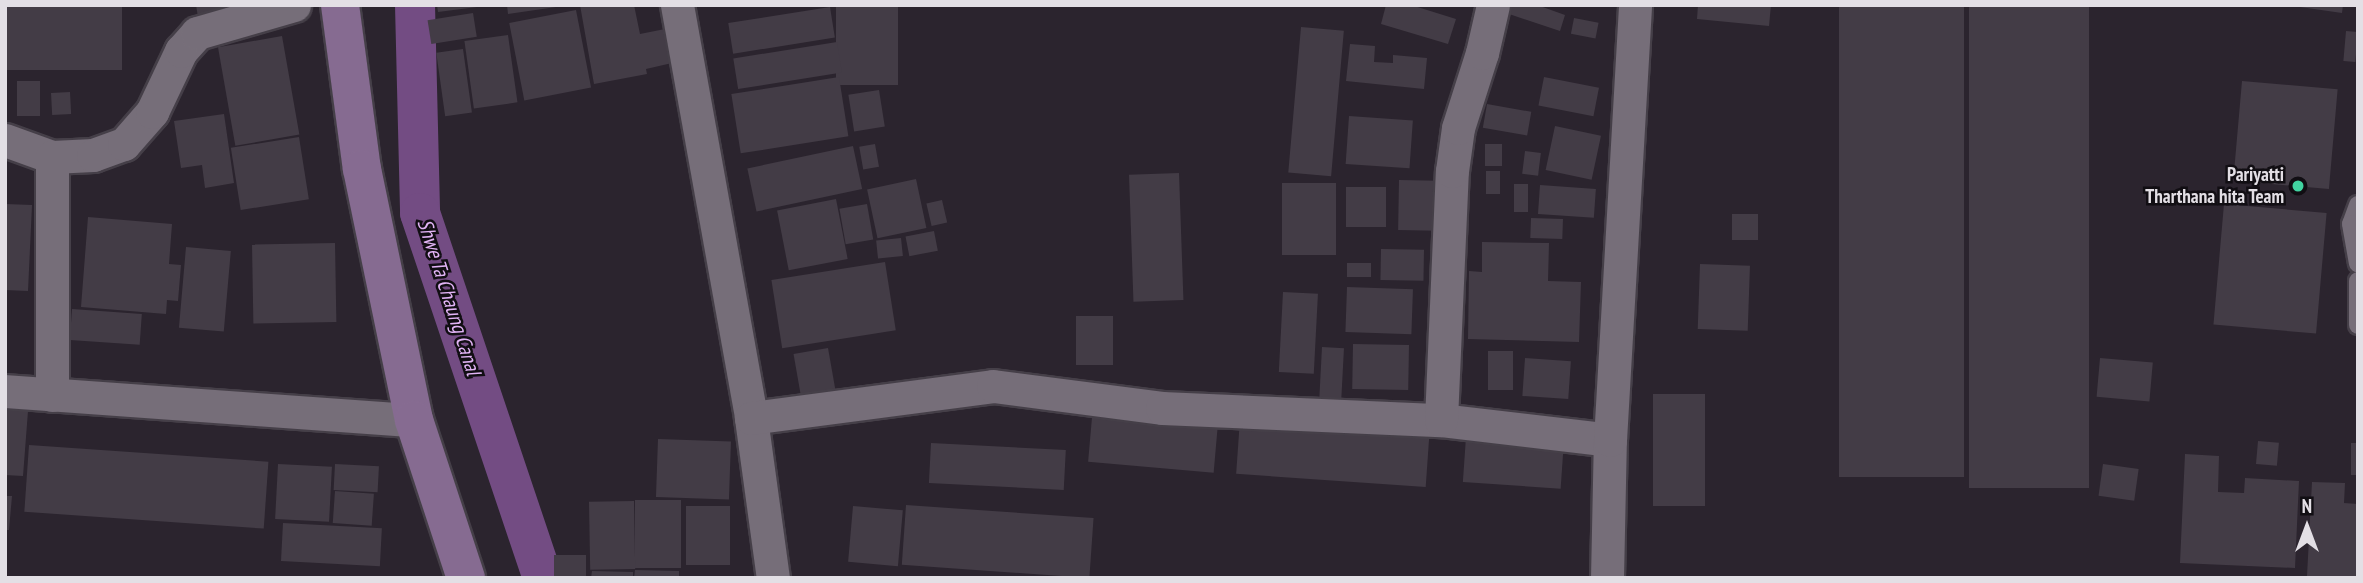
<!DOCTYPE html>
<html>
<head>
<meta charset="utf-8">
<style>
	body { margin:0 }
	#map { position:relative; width:2363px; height:583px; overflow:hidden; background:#2b242e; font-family:"PT Sans Narrow",sans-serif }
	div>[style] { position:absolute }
	.canal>* { height:40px; margin:-20px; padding:0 20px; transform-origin:20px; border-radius:20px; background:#734c83 }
	.building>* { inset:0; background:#433c46; transform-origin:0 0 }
	.roads { filter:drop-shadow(2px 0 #453f48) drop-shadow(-2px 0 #453f48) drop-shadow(0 2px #453f48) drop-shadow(0 -2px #453f48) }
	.lane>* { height:18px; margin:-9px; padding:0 9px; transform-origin:9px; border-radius:9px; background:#766e79 }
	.street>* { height:33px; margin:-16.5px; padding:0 16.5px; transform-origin:16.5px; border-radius:16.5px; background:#766e79 }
	.secondary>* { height:38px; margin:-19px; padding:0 19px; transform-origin:19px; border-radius:19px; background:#866b91 }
	.dots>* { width:19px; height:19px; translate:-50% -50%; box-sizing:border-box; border:4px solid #110e13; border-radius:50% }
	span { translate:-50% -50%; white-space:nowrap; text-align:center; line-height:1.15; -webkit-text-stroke:5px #110e13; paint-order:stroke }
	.poi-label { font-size:19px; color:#e3dfe5; font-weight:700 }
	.right { translate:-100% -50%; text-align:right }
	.water-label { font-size:21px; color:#e2b4f6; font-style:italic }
	.frame { position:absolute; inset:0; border:7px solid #e3dfe5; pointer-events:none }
	.north { position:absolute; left:2272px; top:492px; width:70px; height:70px; -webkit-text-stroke:5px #110e13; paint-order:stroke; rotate:0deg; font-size:19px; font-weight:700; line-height:28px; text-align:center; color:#e3dfe5 }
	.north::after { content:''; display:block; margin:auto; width:24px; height:32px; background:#e3dfe5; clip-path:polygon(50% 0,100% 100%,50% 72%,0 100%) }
</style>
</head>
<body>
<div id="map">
	<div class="canal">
		<i style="left:415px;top:5px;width:208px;rotate:88.6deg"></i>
		<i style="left:420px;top:213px;width:385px;rotate:71.4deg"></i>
	</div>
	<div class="building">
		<i style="left:5px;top:5px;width:117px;height:65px"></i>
		<i style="clip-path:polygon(196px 5px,254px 5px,198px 17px)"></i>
		<i style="clip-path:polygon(437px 5px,477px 5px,477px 7px,438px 12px)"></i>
		<i style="clip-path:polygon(507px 5px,555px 5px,556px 7px,508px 14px)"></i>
		<i style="clip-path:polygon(580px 5px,634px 5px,640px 34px,665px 29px,672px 63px,646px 69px,647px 74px,594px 84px)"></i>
		<i style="left:836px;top:5px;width:62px;height:80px"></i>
		<i style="clip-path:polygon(1386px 5px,1411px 5px,1456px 19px,1448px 44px,1381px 24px)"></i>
		<i style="clip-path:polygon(1512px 5px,1537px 5px,1565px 15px,1560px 31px,1509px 14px)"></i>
		<i style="clip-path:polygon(1698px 5px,1771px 5px,1769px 26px,1697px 19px)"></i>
		<i style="left:1839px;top:5px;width:125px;height:472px"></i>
		<i style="left:1969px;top:5px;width:120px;height:483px"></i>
		<i style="clip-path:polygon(2286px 5px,2343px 5px,2342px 13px)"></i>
		<i style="left:830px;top:7px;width:31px;height:103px;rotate:81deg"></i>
		<i style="left:576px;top:10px;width:79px;height:68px;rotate:79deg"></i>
		<i style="left:473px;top:13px;width:24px;height:46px;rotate:81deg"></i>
		<i style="left:1574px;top:18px;width:25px;height:16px;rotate:11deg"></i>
		<i style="left:1301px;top:27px;width:43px;height:146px;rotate:5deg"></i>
		<i style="left:2346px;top:31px;width:12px;height:30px;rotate:5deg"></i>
		<i style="left:508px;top:35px;width:68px;height:44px;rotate:82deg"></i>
		<i style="left:282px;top:36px;width:100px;height:65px;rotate:80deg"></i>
		<i style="left:837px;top:42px;width:31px;height:105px;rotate:81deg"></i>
		<i style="clip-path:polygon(1350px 44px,1375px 46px,1374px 62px,1393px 63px,1393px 55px,1427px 58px,1424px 89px,1346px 81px)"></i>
		<i style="left:463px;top:49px;width:64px;height:27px;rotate:82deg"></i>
		<i style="left:839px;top:77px;width:60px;height:109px;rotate:81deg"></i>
		<i style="left:1544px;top:77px;width:56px;height:29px;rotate:11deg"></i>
		<i style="left:17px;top:81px;width:23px;height:35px"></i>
		<i style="left:2242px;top:81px;width:96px;height:100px;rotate:5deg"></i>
		<i style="left:879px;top:90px;width:37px;height:31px;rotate:81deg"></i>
		<i style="left:70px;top:92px;width:22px;height:19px;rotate:87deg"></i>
		<i style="left:1487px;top:104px;width:45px;height:24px;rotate:10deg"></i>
		<i style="clip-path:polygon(224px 114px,234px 183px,205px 188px,202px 165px,181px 168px,174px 121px)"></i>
		<i style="left:1349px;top:116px;width:64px;height:48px;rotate:4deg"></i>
		<i style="left:1555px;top:126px;width:47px;height:45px;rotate:12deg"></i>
		<i style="left:299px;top:137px;width:63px;height:69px;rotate:81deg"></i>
		<i style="left:875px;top:144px;width:23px;height:16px;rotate:80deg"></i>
		<i style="left:1485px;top:144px;width:17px;height:22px"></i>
		<i style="left:853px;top:146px;width:44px;height:108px;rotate:78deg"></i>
		<i style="left:1525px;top:151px;width:16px;height:23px;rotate:7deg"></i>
		<i style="left:1486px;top:171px;width:14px;height:23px"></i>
		<i style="left:1179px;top:173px;width:127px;height:50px;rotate:88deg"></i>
		<i style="left:916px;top:179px;width:50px;height:50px;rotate:78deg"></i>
		<i style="left:1399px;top:180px;width:39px;height:50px;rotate:1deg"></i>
		<i style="left:1282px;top:183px;width:54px;height:72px"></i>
		<i style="left:1528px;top:184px;width:28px;height:14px;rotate:90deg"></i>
		<i style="left:1540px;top:185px;width:56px;height:29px;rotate:4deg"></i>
		<i style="left:1346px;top:187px;width:40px;height:40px"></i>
		<i style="left:836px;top:199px;width:61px;height:60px;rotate:79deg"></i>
		<i style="left:942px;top:200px;width:23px;height:16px;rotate:77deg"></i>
		<i style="clip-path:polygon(5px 204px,32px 205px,28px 291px,5px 290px)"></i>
		<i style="left:867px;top:204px;width:36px;height:28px;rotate:80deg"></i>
		<i style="left:2224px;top:204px;width:103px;height:121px;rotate:5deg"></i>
		<i style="left:1732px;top:214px;width:26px;height:26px"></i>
		<i style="clip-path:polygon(88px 217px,172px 224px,169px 264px,181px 265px,178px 301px,167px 300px,166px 314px,81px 307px)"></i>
		<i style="left:1531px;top:218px;width:32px;height:20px;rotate:2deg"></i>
		<i style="left:934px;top:231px;width:20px;height:29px;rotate:79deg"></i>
		<i style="left:901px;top:238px;width:18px;height:25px;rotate:84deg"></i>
		<i style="clip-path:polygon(1482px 242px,1549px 243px,1548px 281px,1581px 282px,1579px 342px,1468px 339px,1469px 271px,1482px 272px)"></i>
		<i style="left:335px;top:243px;width:79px;height:83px;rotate:89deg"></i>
		<i style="left:186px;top:247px;width:45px;height:81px;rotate:5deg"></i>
		<i style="left:1381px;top:249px;width:43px;height:31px;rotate:1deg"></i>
		<i style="left:885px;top:262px;width:69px;height:115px;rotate:81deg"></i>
		<i style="left:1347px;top:263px;width:24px;height:14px"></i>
		<i style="left:1700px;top:264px;width:50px;height:65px;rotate:2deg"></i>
		<i style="left:1347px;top:287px;width:66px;height:45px;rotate:2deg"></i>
		<i style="left:1283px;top:292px;width:35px;height:80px;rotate:3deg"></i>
		<i style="left:72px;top:309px;width:70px;height:31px;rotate:4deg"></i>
		<i style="left:1113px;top:316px;width:49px;height:37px;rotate:90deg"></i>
		<i style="left:1353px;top:344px;width:56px;height:45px;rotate:1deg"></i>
		<i style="left:1322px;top:347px;width:22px;height:50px;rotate:3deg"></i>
		<i style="left:828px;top:348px;width:42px;height:35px;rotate:80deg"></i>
		<i style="left:1488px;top:351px;width:25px;height:39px"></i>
		<i style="left:1525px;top:358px;width:46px;height:38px;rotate:4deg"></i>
		<i style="left:2100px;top:358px;width:53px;height:39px;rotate:5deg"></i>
		<i style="left:1653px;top:394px;width:52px;height:112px"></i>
		<i style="left:1093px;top:406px;width:126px;height:56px;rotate:5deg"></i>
		<i style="clip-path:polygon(5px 410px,28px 411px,23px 476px,5px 475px)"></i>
		<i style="left:1240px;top:419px;width:190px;height:55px;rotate:4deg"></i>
		<i style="left:1466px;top:437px;width:98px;height:45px;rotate:4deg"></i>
		<i style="left:658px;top:439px;width:73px;height:58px;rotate:2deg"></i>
		<i style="left:2258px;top:441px;width:21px;height:23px;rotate:5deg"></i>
		<i style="left:931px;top:443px;width:135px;height:40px;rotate:3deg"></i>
		<i style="left:2351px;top:443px;width:7px;height:32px"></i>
		<i style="left:29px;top:445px;width:240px;height:67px;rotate:4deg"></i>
		<i style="clip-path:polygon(2185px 454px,2219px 456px,2218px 492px,2244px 493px,2245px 478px,2299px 481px,2295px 568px,2180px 563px)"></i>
		<i style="left:278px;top:464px;width:54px;height:55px;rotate:3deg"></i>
		<i style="left:335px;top:464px;width:44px;height:26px;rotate:3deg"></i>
		<i style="left:2103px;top:464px;width:36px;height:32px;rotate:8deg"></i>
		<i style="clip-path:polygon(2312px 482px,2345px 483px,2344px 503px,2358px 504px,2358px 578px,2307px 576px)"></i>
		<i style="left:335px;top:491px;width:39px;height:32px;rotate:4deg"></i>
		<i style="clip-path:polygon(5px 496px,12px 496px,9px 530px,5px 530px)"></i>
		<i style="left:681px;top:500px;width:68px;height:46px;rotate:90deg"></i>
		<i style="left:634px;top:501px;width:68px;height:45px;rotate:89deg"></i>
		<i style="left:906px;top:505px;width:188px;height:60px;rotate:4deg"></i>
		<i style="left:686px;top:506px;width:44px;height:59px"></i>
		<i style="left:853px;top:506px;width:50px;height:56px;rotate:5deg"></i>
		<i style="left:283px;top:523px;width:99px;height:38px;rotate:3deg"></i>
		<i style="left:554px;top:555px;width:32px;height:23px"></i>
		<i style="clip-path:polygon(635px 570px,679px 571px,679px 578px,634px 578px)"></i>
		<i style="clip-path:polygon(592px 571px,633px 572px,633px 578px,591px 578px)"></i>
	</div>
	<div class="roads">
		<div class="lane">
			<i style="left:2358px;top:205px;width:20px;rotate:110deg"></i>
			<i style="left:2351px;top:224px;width:40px;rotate:80deg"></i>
			<i style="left:2358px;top:281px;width:44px;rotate:90deg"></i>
		</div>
		<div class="street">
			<i style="left:677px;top:5px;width:420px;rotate:79.8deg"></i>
			<i style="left:751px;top:418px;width:162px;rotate:82.2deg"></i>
			<i style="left:5px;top:140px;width:50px;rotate:19.9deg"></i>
			<i style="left:52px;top:157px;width:41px;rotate:-2.8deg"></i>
			<i style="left:93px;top:155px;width:33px;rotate:-20deg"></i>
			<i style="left:124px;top:144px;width:43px;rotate:-48.8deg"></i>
			<i style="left:152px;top:112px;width:68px;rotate:-64.6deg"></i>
			<i style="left:181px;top:51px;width:24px;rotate:-48deg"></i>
			<i style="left:197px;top:33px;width:101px;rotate:-16.1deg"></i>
			<i style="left:5px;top:391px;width:410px;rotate:4.1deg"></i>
			<i style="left:52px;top:395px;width:238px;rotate:-90deg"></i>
			<i style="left:751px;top:418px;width:244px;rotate:-7.5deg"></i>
			<i style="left:993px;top:386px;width:170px;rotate:7.4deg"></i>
			<i style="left:1162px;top:408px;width:279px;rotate:2.5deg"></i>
			<i style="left:1441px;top:420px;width:170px;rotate:6.7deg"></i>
			<i style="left:1441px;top:420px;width:249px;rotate:-87.5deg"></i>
			<i style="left:1452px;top:171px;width:43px;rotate:-82.1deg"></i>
			<i style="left:1458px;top:128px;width:79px;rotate:-72.3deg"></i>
			<i style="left:1482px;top:53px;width:49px;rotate:-77.1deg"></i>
			<i style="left:1607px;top:578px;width:138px;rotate:-88.8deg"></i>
			<i style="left:1610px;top:440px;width:436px;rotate:-86.7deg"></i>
		</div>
		<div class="secondary">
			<i style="left:340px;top:5px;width:165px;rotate:82.4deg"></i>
			<i style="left:362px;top:169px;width:256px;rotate:78.3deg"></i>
			<i style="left:414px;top:420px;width:166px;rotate:71.8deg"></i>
		</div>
	</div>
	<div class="dots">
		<i style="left:2298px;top:186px;background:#41d4a1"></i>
	</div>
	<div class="poi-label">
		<span class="right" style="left:2284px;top:186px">Pariyatti<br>Tharthana hita Team</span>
	</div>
	<div class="water-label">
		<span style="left:449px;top:297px;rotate:72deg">Shwe Ta Chaung Canal</span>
	</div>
	<div class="frame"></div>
	<div class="north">N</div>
</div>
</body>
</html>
